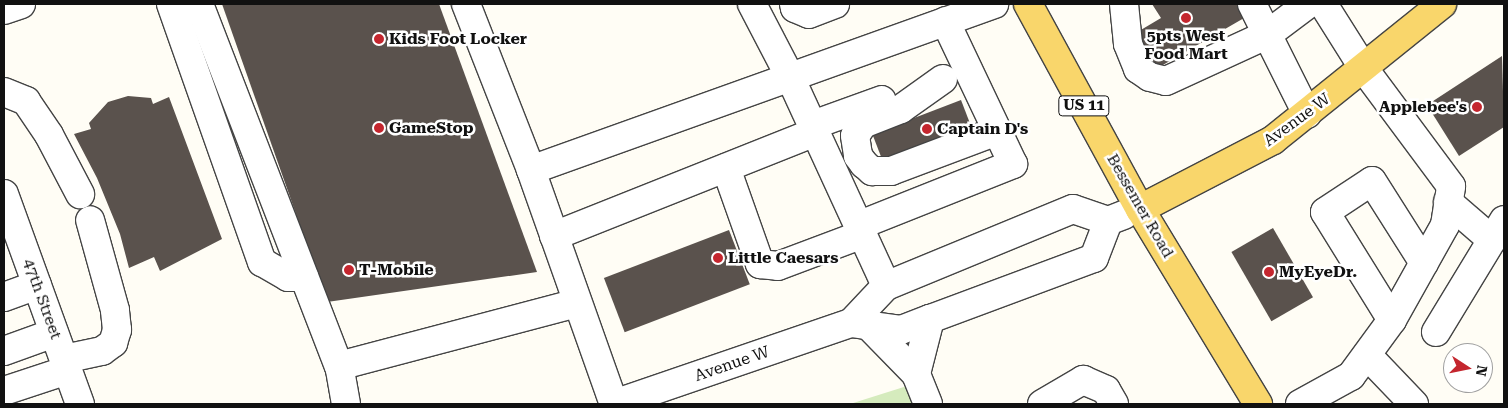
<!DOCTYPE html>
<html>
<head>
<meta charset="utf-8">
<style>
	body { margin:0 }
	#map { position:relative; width:1508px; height:408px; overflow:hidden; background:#fffdf5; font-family:"Roboto Serif",serif }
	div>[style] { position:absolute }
	.green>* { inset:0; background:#d5ebbd }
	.building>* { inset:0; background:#5a524d; transform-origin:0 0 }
	.roads { filter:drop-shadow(1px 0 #444) drop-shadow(-1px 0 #444) drop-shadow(0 1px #444) drop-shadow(0 -1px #444) }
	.minor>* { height:28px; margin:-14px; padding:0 14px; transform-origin:14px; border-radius:14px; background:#fff }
	.major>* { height:28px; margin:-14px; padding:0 14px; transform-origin:14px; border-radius:14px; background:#f9d66b }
	.dots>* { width:14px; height:14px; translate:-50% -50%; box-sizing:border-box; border:2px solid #fff; border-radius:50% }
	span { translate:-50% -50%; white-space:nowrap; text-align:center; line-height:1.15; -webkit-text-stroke:5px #fff; paint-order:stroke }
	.shield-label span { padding:1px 4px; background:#fff; border:1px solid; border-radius:4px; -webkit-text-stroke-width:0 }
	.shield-label { font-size:15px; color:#111; font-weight:700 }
	.poi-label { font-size:16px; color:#111; font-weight:700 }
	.left { translate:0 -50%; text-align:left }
	.right { translate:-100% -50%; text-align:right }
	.street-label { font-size:16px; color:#111 }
	.frame { position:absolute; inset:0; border:5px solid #111; pointer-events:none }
	.north { position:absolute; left:1443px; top:343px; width:50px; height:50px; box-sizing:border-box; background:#fff; border:1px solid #a0a0a0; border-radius:50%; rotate:101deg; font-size:14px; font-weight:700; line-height:20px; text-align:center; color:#111 }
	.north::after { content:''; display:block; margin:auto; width:18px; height:22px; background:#c4262e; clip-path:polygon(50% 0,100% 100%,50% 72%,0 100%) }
</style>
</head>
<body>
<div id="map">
	<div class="green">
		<i style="clip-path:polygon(907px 386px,913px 404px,850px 404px)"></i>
	</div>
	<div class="building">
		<i style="clip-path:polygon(222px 4px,439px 4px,537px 272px,327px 302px)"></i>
		<i style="clip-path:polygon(1152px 4px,1246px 4px,1251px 14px,1149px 73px,1129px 37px,1161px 18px)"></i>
		<i style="clip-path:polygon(1502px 56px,1504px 127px,1459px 156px,1427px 105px)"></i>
		<i style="clip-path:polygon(128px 96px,151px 98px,153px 104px,169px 97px,222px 239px,160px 271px,154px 257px,129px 268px,120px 234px,97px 178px,74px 134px,91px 129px,89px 123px,108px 102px)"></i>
		<i style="left:961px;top:100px;width:33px;height:95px;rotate:69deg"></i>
		<i style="left:1273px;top:228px;width:80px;height:48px;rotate:60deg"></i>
		<i style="left:729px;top:230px;width:58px;height:134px;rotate:69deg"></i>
	</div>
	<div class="roads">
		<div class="minor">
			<i style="left:171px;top:4px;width:274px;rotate:70.6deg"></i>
			<i style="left:262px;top:262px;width:30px;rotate:30deg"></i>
			<i style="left:288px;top:277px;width:16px"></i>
			<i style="left:199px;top:4px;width:388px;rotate:68.9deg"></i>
			<i style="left:466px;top:4px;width:178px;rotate:68.6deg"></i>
			<i style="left:531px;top:170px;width:248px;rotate:70.5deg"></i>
			<i style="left:752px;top:4px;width:82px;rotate:62.5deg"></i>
			<i style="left:790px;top:77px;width:230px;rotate:65.3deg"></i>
			<i style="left:794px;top:4px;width:4px;rotate:76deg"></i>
			<i style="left:795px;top:8px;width:15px;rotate:23deg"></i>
			<i style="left:809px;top:14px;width:28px;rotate:-21deg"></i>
			<i style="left:1124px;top:4px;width:40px;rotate:84.3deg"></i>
			<i style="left:1128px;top:44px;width:27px;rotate:68deg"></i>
			<i style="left:1138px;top:69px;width:14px;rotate:34deg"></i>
			<i style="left:1150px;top:77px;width:16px;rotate:14deg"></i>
			<i style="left:1166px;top:81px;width:112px;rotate:-24.7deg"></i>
			<i style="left:1268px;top:34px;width:50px;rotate:-36.9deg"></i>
			<i style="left:1252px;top:4px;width:123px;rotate:63.4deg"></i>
			<i style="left:4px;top:10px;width:18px;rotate:-19deg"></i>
			<i style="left:943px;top:79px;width:52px;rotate:144.5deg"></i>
			<i style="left:901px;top:109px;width:41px;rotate:158.5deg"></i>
			<i style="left:863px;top:124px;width:14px;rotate:124deg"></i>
			<i style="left:855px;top:136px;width:20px;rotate:81deg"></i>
			<i style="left:858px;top:156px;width:10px;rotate:53deg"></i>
			<i style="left:864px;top:164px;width:11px;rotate:41deg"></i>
			<i style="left:872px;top:171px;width:19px"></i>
			<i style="left:891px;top:171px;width:113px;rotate:-20.7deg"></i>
			<i style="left:4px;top:92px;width:24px;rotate:22deg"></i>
			<i style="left:26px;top:101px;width:41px;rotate:55.9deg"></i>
			<i style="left:49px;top:135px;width:67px;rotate:62.3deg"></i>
			<i style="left:813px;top:125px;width:73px;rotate:-19.9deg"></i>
			<i style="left:726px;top:168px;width:102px;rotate:70.5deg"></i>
			<i style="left:760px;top:264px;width:18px;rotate:6deg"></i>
			<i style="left:778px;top:266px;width:91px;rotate:-20.6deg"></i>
			<i style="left:531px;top:170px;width:492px;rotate:-19.7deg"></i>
			<i style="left:4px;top:194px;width:223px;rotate:70.1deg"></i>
			<i style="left:1448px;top:202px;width:58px;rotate:40.8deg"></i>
			<i style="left:860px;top:225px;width:165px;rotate:-21.7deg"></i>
			<i style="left:1013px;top:164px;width:158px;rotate:-115.4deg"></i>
			<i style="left:554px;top:236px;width:282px;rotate:-21.7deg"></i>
			<i style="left:4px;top:297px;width:35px;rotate:-20deg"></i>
			<i style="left:1392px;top:320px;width:127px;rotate:-121.8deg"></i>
			<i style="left:1325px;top:212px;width:56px;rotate:-33.4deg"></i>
			<i style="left:1372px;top:181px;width:97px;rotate:57.6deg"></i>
			<i style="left:851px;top:323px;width:51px;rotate:-46.6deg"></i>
			<i style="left:886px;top:286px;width:202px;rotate:-22.4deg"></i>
			<i style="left:1073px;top:209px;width:37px;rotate:19deg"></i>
			<i style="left:1108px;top:221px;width:17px;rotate:-21deg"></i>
			<i style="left:869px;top:326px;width:67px;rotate:45.6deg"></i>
			<i style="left:916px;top:374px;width:32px;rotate:68deg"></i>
			<i style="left:1436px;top:332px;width:131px;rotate:-58.7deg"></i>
			<i style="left:4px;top:351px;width:53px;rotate:-19.8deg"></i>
			<i style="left:1367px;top:355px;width:68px;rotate:46.2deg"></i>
			<i style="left:64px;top:359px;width:39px;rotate:-12deg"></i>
			<i style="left:102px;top:351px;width:14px;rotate:-36deg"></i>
			<i style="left:113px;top:343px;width:14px;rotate:-73deg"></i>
			<i style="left:117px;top:330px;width:20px;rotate:-96deg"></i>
			<i style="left:115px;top:310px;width:93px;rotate:-105.5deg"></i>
			<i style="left:916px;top:374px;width:57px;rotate:-75.7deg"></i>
			<i style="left:4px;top:391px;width:67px;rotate:-18.2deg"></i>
			<i style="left:346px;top:404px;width:39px;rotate:-100deg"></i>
			<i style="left:339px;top:366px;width:246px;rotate:-14.8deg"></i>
			<i style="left:614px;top:404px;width:250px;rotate:-18.9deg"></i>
			<i style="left:851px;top:323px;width:50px;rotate:8deg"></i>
			<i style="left:901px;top:330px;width:31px;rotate:-21deg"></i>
			<i style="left:930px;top:319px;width:175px;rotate:-20.4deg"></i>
			<i style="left:1094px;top:258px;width:40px;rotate:-69deg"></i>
			<i style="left:1042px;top:404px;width:48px;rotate:-30.3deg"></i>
			<i style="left:1083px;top:380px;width:25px;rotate:23deg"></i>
			<i style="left:1106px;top:390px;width:16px;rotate:60deg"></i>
			<i style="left:1300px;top:404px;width:58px;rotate:-28.8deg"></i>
			<i style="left:1351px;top:376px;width:69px;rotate:-53.8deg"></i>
			<i style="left:1392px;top:320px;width:109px;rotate:-60.8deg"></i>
			<i style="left:1445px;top:225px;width:39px;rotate:-81deg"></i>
			<i style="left:1451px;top:186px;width:146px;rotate:-126.6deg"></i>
			<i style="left:1364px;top:69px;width:77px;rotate:-122.2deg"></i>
		</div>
		<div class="major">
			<i style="left:1028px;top:4px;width:234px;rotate:61.4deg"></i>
			<i style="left:1140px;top:209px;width:228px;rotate:58.8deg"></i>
			<i style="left:1140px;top:209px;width:150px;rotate:-27.4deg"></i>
			<i style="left:1273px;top:140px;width:217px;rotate:-38.8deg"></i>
		</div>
	</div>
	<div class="dots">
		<i style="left:1186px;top:18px;background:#c4262e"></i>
		<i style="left:379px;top:39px;background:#c4262e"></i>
		<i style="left:1477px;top:107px;background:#c4262e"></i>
		<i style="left:379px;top:128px;background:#c4262e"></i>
		<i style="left:927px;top:129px;background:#c4262e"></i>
		<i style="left:718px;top:258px;background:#c4262e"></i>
		<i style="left:349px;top:270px;background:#c4262e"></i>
		<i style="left:1269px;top:272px;background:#c4262e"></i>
	</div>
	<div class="shield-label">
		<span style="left:1084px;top:106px">US 11</span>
	</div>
	<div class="poi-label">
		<span style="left:1186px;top:45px">5pts West<br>Food Mart</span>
		<span class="left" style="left:389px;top:39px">Kids Foot Locker</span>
		<span class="right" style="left:1467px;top:107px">Applebee's</span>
		<span class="left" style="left:389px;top:128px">GameStop</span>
		<span class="left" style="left:937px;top:129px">Captain D's</span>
		<span class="left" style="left:728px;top:258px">Little Caesars</span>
		<span class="left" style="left:359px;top:270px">T-Mobile</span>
		<span class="left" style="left:1279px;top:272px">MyEyeDr.</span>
	</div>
	<div class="street-label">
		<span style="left:1297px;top:120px;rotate:-36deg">Avenue W</span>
		<span style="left:1140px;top:206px;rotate:60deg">Bessemer Road</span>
		<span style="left:42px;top:299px;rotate:70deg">47th Street</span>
		<span style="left:732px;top:364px;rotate:-19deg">Avenue W</span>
	</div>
	<div class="frame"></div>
	<div class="north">N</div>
</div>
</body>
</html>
